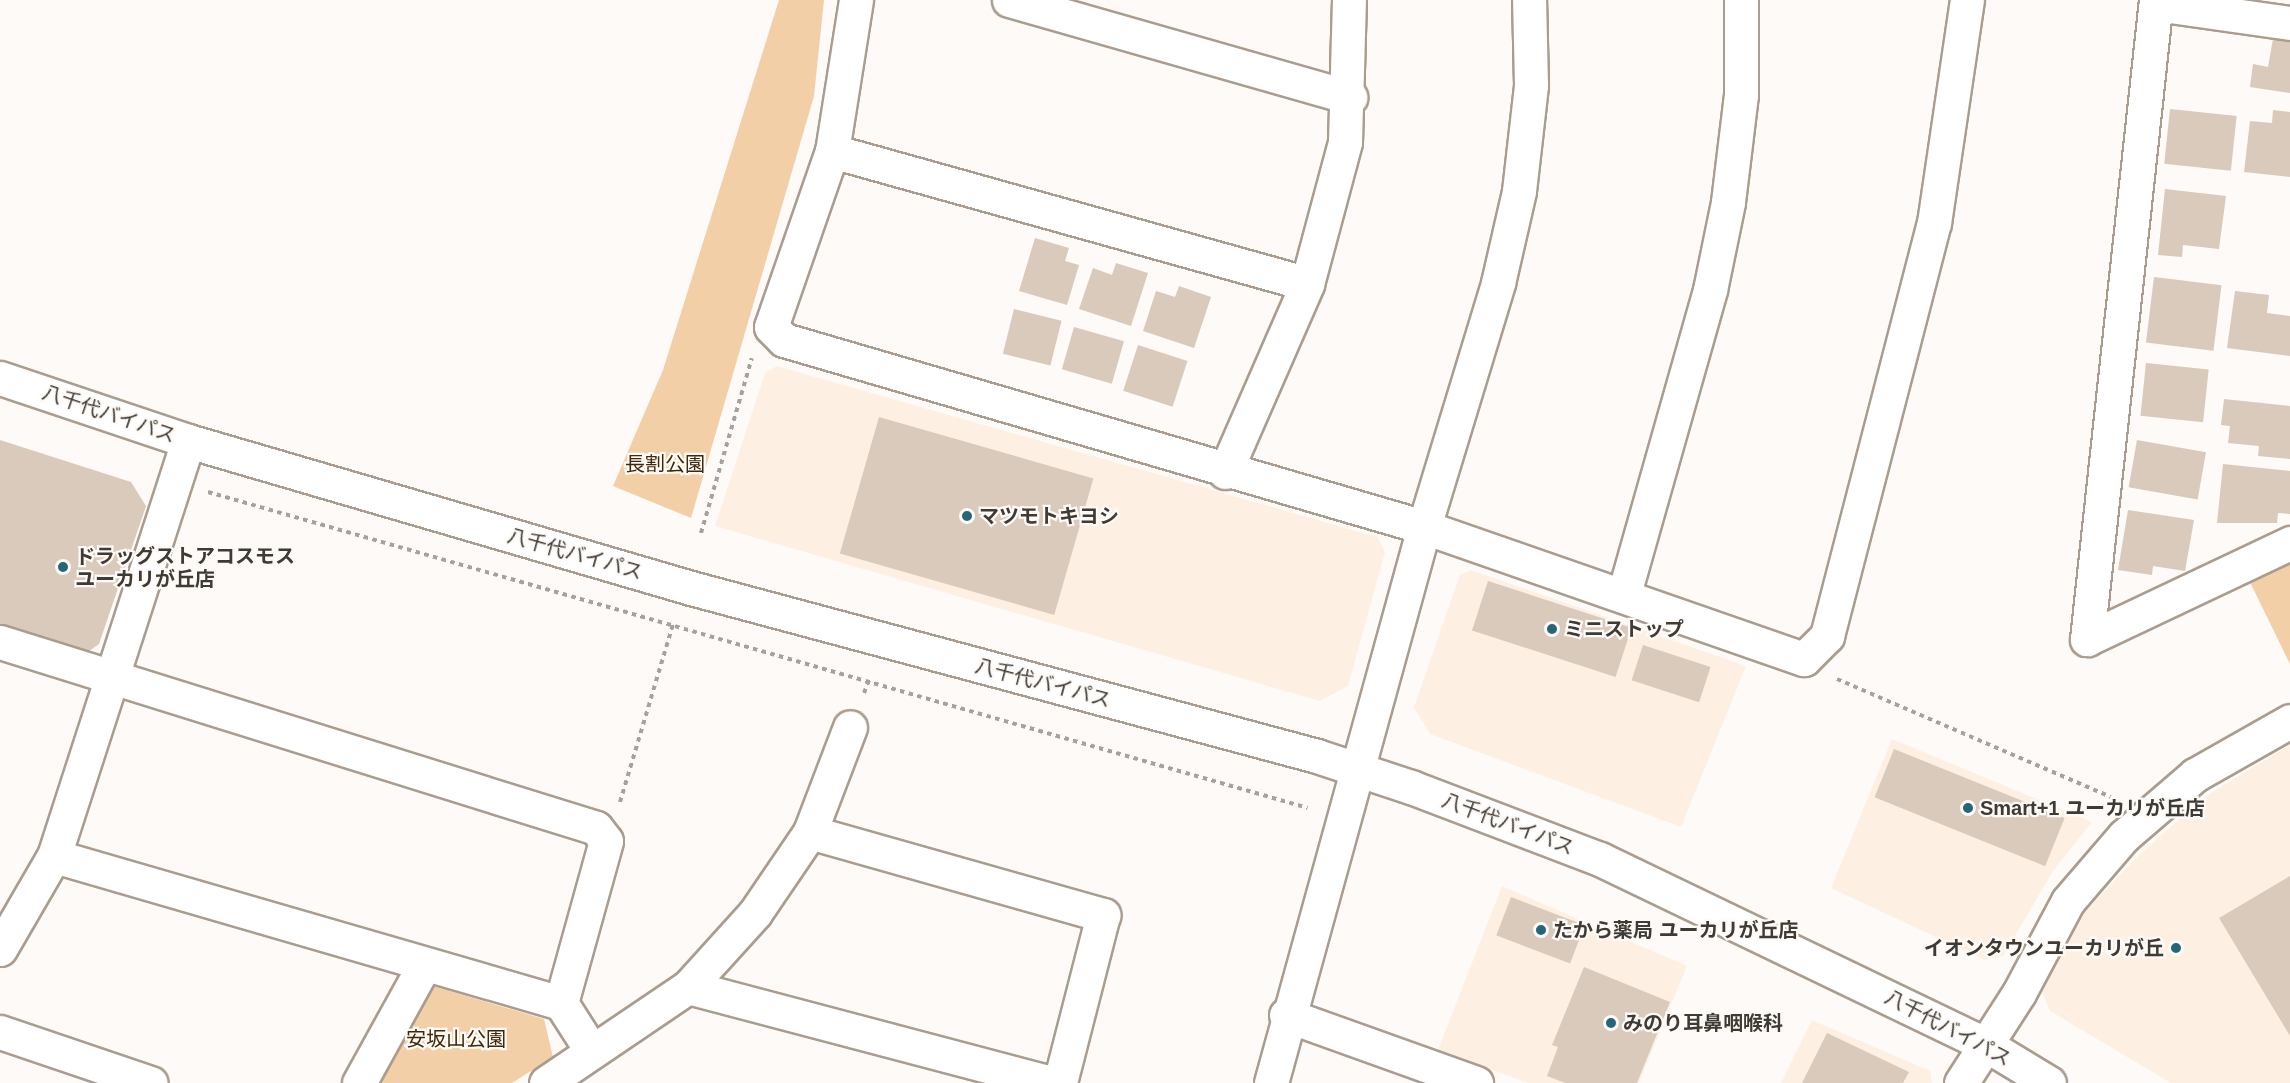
<!DOCTYPE html>
<html>
<head>
<meta charset="utf-8">
<style>
	body { margin:0 }
	#map { position:relative; width:2290px; height:1083px; overflow:hidden; background:#fdfaf7; font-family:Helvetica,"Noto Sans JP",sans-serif }
	div>[style] { position:absolute }
	.built>* { inset:0; background:#fdf0e3 }
	.green>* { inset:0; background:#f3cfa7 }
	.building>* { inset:0; background:#d9cabb; transform-origin:0 0 }
	.path>* { height:4px; margin-top:-2px; transform-origin:0; background:repeating-linear-gradient(90deg,#a5a19c 0 4.5px,transparent 0 9px) }
	.roads { filter:drop-shadow(2px 0 #aa9c8e) drop-shadow(-2px 0 #aa9c8e) drop-shadow(0 2px #aa9c8e) drop-shadow(0 -2px #aa9c8e) }
	.minor>* { height:33px; margin:-16.5px; padding:0 16.5px; transform-origin:16.5px; border-radius:16.5px; background:#fff }
	.tertiary>* { height:33px; margin:-16.5px; padding:0 16.5px; transform-origin:16.5px; border-radius:16.5px; background:#fff }
	.trunk>* { height:33px; margin:-16.5px; padding:0 16.5px; transform-origin:16.5px; border-radius:16.5px; background:#fff }
	.dots>* { width:16px; height:16px; translate:-50% -50%; box-sizing:border-box; border:3px solid #fdfaf7; border-radius:50% }
	span { translate:-50% -50%; white-space:nowrap; text-align:center; line-height:1.15; -webkit-text-stroke:4.5px #fdfaf7; paint-order:stroke }
	.street-label { font-size:20px; color:#3f3a33 }
	.park-label { font-size:20px; color:#402706 }
	.poi-label { font-size:20px; color:#3f3a33; font-weight:700 }
	.left { translate:0 -50%; text-align:left }
	.right { translate:-100% -50%; text-align:right }
</style>
</head>
<body>
<div id="map">
	<div class="built">
		<i style="clip-path:polygon(777px 366px,1377px 537px,1385px 552px,1348px 686px,1320px 701px,715px 526px,765px 373px)"></i>
		<i style="clip-path:polygon(1471px 570px,1746px 666px,1681px 827px,1430px 734px,1414px 707px,1460px 575px)"></i>
		<i style="clip-path:polygon(1892px 739px,2092px 822px,2053px 871px,2003px 956px,1985px 960px,1831px 888px)"></i>
		<i style="clip-path:polygon(2290px 745px,2290px 1083px,2171px 1083px,2050px 1011px,2039px 984px,2085px 912px,2140px 854px,2206px 796px)"></i>
		<i style="clip-path:polygon(1502px 886px,1687px 966px,1639px 1083px,1528px 1083px,1438px 1050px)"></i>
		<i style="clip-path:polygon(1812px 1020px,1930px 1071px,1932px 1083px,1781px 1083px)"></i>
	</div>
	<div class="green">
		<i style="clip-path:polygon(779px 0,824px 0,814px 96px,691px 518px,613px 486px,663px 370px)"></i>
		<i style="clip-path:polygon(2290px 556px,2290px 664px,2247px 576px)"></i>
		<i style="clip-path:polygon(433px 986px,544px 1019px,553px 1057px,512px 1083px,378px 1083px)"></i>
	</div>
	<div class="building">
		<i style="clip-path:polygon(2273px 39px,2290px 42px,2290px 93px,2250px 87px,2253px 64px,2268px 67px)"></i>
		<i style="left:2170px;top:109px;width:67px;height:55px;rotate:6deg"></i>
		<i style="clip-path:polygon(2273px 110px,2290px 112px,2290px 177px,2244px 172px,2250px 121px,2272px 123px)"></i>
		<i style="clip-path:polygon(2165px 189px,2226px 196px,2219px 249px,2183px 245px,2182px 257px,2158px 255px)"></i>
		<i style="clip-path:polygon(1035px 238px,1069px 248px,1065px 261px,1079px 265px,1067px 305px,1019px 291px)"></i>
		<i style="clip-path:polygon(1116px 263px,1148px 273px,1131px 326px,1079px 309px,1093px 268px,1112px 275px)"></i>
		<i style="left:2154px;top:277px;width:68px;height:66px;rotate:7deg"></i>
		<i style="clip-path:polygon(1179px 286px,1211px 297px,1194px 348px,1143px 331px,1156px 291px,1175px 297px)"></i>
		<i style="clip-path:polygon(2235px 291px,2269px 295px,2267px 313px,2290px 316px,2290px 356px,2227px 348px)"></i>
		<i style="left:1014px;top:309px;width:49px;height:46px;rotate:14deg"></i>
		<i style="left:1074px;top:327px;width:52px;height:44px;rotate:16deg"></i>
		<i style="left:1138px;top:345px;width:52px;height:48px;rotate:18deg"></i>
		<i style="left:2146px;top:363px;width:63px;height:53px;rotate:6deg"></i>
		<i style="clip-path:polygon(2224px 399px,2290px 406px,2290px 459px,2258px 456px,2259px 446px,2228px 443px,2230px 426px,2221px 425px)"></i>
		<i style="left:879px;top:417px;width:223px;height:142px;rotate:16deg"></i>
		<i style="clip-path:polygon(0 440px,131px 482px,146px 506px,99px 644px,85px 654px,0 628px)"></i>
		<i style="left:2137px;top:440px;width:70px;height:48px;rotate:10deg"></i>
		<i style="clip-path:polygon(2223px 464px,2290px 471px,2290px 514px,2278px 513px,2277px 523px,2217px 523px)"></i>
		<i style="clip-path:polygon(2128px 510px,2194px 520px,2185px 571px,2153px 566px,2152px 575px,2118px 570px)"></i>
		<i style="left:1488px;top:581px;width:151px;height:52px;rotate:18deg"></i>
		<i style="left:1643px;top:645px;width:71px;height:37px;rotate:18deg"></i>
		<i style="left:1894px;top:749px;width:184px;height:52px;rotate:22deg"></i>
		<i style="clip-path:polygon(2290px 876px,2290px 1036px,2219px 918px)"></i>
		<i style="left:1511px;top:897px;width:79px;height:41px;rotate:21deg"></i>
		<i style="clip-path:polygon(1584px 967px,1670px 1002px,1637px 1083px,1565px 1083px,1547px 1076px,1558px 1047px,1552px 1045px)"></i>
		<i style="clip-path:polygon(1827px 1033px,1909px 1072px,1903px 1083px,1802px 1083px)"></i>
	</div>
	<div class="path">
		<i style="left:208px;top:492px;width:1144px;rotate:16.03deg"></i>
		<i style="left:701px;top:533px;width:182px;rotate:-73.8deg"></i>
		<i style="left:1837px;top:679px;width:298px;rotate:23.3deg"></i>
		<i style="left:864px;top:693px;width:14px;rotate:-69deg"></i>
		<i style="left:620px;top:802px;width:186px;rotate:-73.4deg"></i>
	</div>
	<div class="roads">
		<div class="minor">
			<i style="left:856px;top:0;width:153px;rotate:99deg"></i>
			<i style="left:832px;top:151px;width:186px;rotate:109.1deg"></i>
			<i style="left:771px;top:327px;width:18px;rotate:45deg"></i>
			<i style="left:784px;top:340px;width:667px;rotate:16.29deg"></i>
			<i style="left:1424px;top:527px;width:402px;rotate:19.2deg"></i>
			<i style="left:1804px;top:659px;width:33px;rotate:-45deg"></i>
			<i style="left:1827px;top:636px;width:427px;rotate:-75.5deg"></i>
			<i style="left:1934px;top:223px;width:225px;rotate:-81.6deg"></i>
			<i style="left:1009px;top:0;width:355px;rotate:15.9deg"></i>
			<i style="left:2156px;top:0;width:643px;rotate:96.16deg"></i>
			<i style="left:2087px;top:639px;width:225px;rotate:-25.3deg"></i>
			<i style="left:2156px;top:4px;width:135px;rotate:8.1deg"></i>
			<i style="left:832px;top:151px;width:493px;rotate:15.6deg"></i>
			<i style="left:1225px;top:472px;width:205px;rotate:-66.4deg"></i>
			<i style="left:1307px;top:284px;width:147px;rotate:-75deg"></i>
			<i style="left:1345px;top:142px;width:142px;rotate:-88.4deg"></i>
			<i style="left:1624px;top:594px;width:316px;rotate:-74.2deg"></i>
			<i style="left:1710px;top:290px;width:90px;rotate:-78.4deg"></i>
			<i style="left:1728px;top:202px;width:108px;rotate:-83.1deg"></i>
			<i style="left:1741px;top:95px;width:95px;rotate:-90deg"></i>
			<i style="left:0;top:642px;width:624px;rotate:17.33deg"></i>
			<i style="left:596px;top:828px;width:16px;rotate:52deg"></i>
			<i style="left:606px;top:841px;width:168px;rotate:105.5deg"></i>
			<i style="left:561px;top:1003px;width:56px;rotate:57.4deg"></i>
			<i style="left:810px;top:832px;width:305px;rotate:15.8deg"></i>
			<i style="left:1103px;top:915px;width:173px;rotate:104.4deg"></i>
			<i style="left:54px;top:856px;width:528px;rotate:16.17deg"></i>
			<i style="left:0;top:949px;width:108px;rotate:-59.9deg"></i>
			<i style="left:54px;top:856px;width:436px;rotate:-72.1deg"></i>
			<i style="left:688px;top:987px;width:375px;rotate:14.8deg"></i>
			<i style="left:1286px;top:1015px;width:202px;rotate:19.7deg"></i>
			<i style="left:0;top:1032px;width:159px;rotate:18.7deg"></i>
			<i style="left:359px;top:1083px;width:132px;rotate:-61.1deg"></i>
			<i style="left:546px;top:1083px;width:171px;rotate:-34.1deg"></i>
			<i style="left:688px;top:987px;width:100px;rotate:-47.8deg"></i>
			<i style="left:755px;top:913px;width:98px;rotate:-55.8deg"></i>
			<i style="left:810px;top:832px;width:112px;rotate:-69.1deg"></i>
		</div>
		<div class="tertiary">
			<i style="left:1271px;top:1083px;width:577px;rotate:-74.61deg"></i>
			<i style="left:1424px;top:527px;width:255px;rotate:-73.1deg"></i>
			<i style="left:1498px;top:283px;width:94px;rotate:-77.1deg"></i>
			<i style="left:1519px;top:191px;width:107px;rotate:-83.5deg"></i>
			<i style="left:1531px;top:85px;width:85px;rotate:-91.3deg"></i>
			<i style="left:1961px;top:1083px;width:107px;rotate:-57.2deg"></i>
			<i style="left:2019px;top:993px;width:104px;rotate:-62deg"></i>
			<i style="left:2068px;top:901px;width:86px;rotate:-49.3deg"></i>
			<i style="left:2124px;top:836px;width:94px;rotate:-40.7deg"></i>
			<i style="left:2195px;top:775px;width:109px;rotate:-29.6deg"></i>
		</div>
		<div class="trunk">
			<i style="left:0;top:378px;width:198px;rotate:18.5deg"></i>
			<i style="left:188px;top:441px;width:524px;rotate:16.29deg"></i>
			<i style="left:691px;top:588px;width:648px;rotate:15.02deg"></i>
			<i style="left:1317px;top:756px;width:99px;rotate:18.3deg"></i>
			<i style="left:1411px;top:787px;width:202px;rotate:20.9deg"></i>
			<i style="left:1600px;top:859px;width:425px;rotate:25.7deg"></i>
			<i style="left:1983px;top:1043px;width:77px;rotate:31.2deg"></i>
		</div>
	</div>
	<div class="dots">
		<i style="left:967px;top:516px;background:#24677a"></i>
		<i style="left:63px;top:567px;background:#24677a"></i>
		<i style="left:1552px;top:629px;background:#24677a"></i>
		<i style="left:1968px;top:808px;background:#24677a"></i>
		<i style="left:1541px;top:930px;background:#24677a"></i>
		<i style="left:2176px;top:948px;background:#24677a"></i>
		<i style="left:1611px;top:1023px;background:#24677a"></i>
	</div>
	<div class="street-label">
		<span style="left:109px;top:414px;rotate:19deg">八千代バイパス</span>
		<span style="left:575px;top:554px;rotate:16deg">八千代バイパス</span>
		<span style="left:1043px;top:683px;rotate:15deg">八千代バイパス</span>
		<span style="left:1508px;top:824px;rotate:21deg">八千代バイパス</span>
		<span style="left:1948px;top:1028px;rotate:28deg">八千代バイパス</span>
	</div>
	<div class="park-label">
		<span style="left:665px;top:464px">長割公園</span>
		<span style="left:456px;top:1039px">安坂山公園</span>
	</div>
	<div class="poi-label">
		<span class="left" style="left:979px;top:516px">マツモトキヨシ</span>
		<span class="left" style="left:75px;top:568px">ドラッグストアコスモス<br>ユーカリが丘店</span>
		<span class="left" style="left:1564px;top:629px">ミニストップ</span>
		<span class="left" style="left:1980px;top:808px">Smart+1 ユーカリが丘店</span>
		<span class="left" style="left:1553px;top:930px">たから薬局 ユーカリが丘店</span>
		<span class="right" style="left:2164px;top:948px">イオンタウンユーカリが丘</span>
		<span class="left" style="left:1623px;top:1023px">みのり耳鼻咽喉科</span>
	</div>
</div>
</body>
</html>
